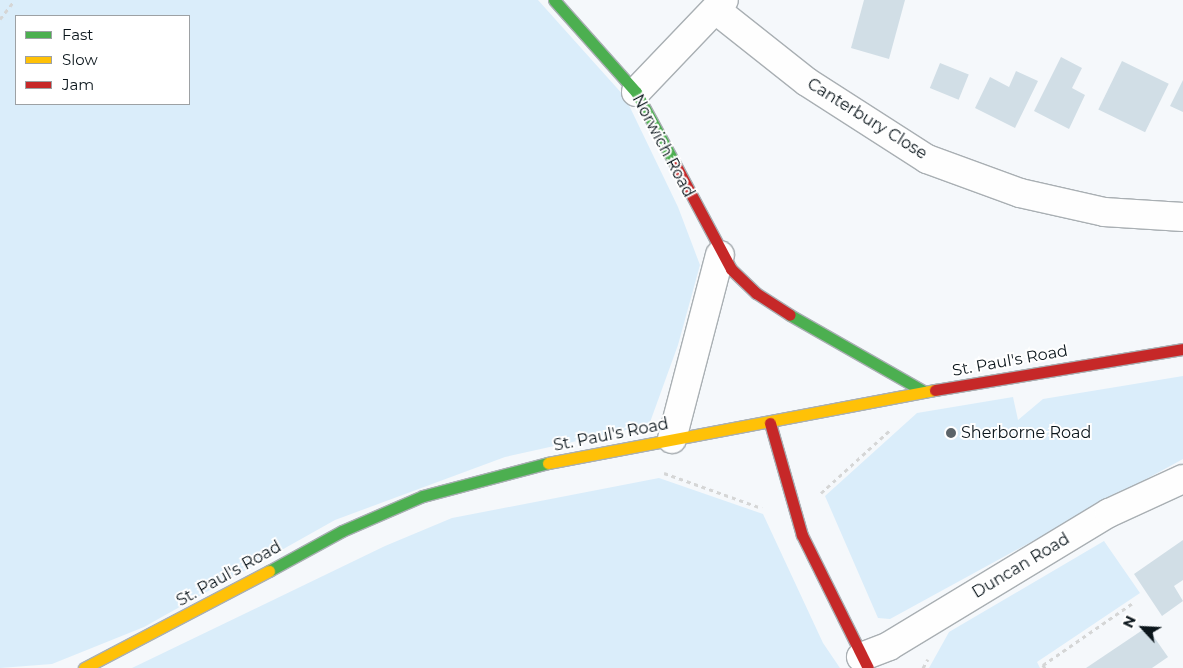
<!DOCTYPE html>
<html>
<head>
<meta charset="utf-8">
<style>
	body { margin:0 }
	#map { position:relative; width:1183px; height:668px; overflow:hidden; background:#f5f8fb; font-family:Montserrat,sans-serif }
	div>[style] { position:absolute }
	.green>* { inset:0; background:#daedfa }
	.building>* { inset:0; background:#d1dee6; transform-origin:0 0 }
	.path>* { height:3px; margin-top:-1.5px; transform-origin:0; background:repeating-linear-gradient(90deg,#d5d6d6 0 4px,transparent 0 8px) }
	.roads { filter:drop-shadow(1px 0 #a9afb3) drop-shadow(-1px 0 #a9afb3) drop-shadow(0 1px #a9afb3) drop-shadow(0 -1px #a9afb3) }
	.street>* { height:28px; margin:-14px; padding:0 14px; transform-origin:14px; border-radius:14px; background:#fefefe }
	.fast>* { height:11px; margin:-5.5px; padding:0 5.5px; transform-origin:5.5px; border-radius:5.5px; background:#4caf50 }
	.slow>* { height:11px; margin:-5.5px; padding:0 5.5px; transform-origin:5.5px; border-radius:5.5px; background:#ffc107 }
	.jam>* { height:11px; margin:-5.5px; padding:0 5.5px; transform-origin:5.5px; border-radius:5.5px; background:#c62828 }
	.dots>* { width:14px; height:14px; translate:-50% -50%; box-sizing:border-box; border:2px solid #fff; border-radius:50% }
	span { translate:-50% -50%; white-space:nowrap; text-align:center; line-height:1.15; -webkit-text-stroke:4px #fff; paint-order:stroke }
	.street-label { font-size:16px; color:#0a151b }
	.poi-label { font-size:16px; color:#0a151b }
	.left { translate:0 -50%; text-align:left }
	.legend { position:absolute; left:15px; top:15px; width:175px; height:90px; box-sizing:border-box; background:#fff; border:1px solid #9da1a4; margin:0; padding:6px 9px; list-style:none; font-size:15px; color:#0a151b }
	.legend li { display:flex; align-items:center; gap:10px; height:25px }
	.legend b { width:25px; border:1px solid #9da1a4 }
	.north { position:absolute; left:1118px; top:603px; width:50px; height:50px; -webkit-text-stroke:4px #fff; paint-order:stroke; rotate:295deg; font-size:14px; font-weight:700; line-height:20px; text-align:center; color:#0a151b }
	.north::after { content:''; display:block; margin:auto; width:18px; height:22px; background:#0a151b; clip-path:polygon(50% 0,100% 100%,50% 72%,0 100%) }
</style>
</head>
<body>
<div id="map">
	<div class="green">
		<i style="clip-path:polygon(evenodd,0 0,538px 0,625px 97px,678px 207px,700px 265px,678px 345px,649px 425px,505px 457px,335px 520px,144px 627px,52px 664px,0 668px,0 0,16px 16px,189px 16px,189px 104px,16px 104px,16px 16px)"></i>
		<i style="clip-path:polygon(1183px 376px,1183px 459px,890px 619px,878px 618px,825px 496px,917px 413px,1013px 397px,1018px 420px,1043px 399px)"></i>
		<i style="clip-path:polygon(659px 478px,763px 514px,823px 643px,840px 668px,132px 668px,385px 546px,452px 518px)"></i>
		<i style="clip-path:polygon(1104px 541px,1140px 593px,1037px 662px,1040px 668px,929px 668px,949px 632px)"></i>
	</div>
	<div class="building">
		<i style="clip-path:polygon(864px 0,905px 0,889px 59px,851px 48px)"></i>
		<i style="clip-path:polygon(1061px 57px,1082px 68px,1072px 88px,1085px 95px,1069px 129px,1034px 111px)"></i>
		<i style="left:1122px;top:61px;width:52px;height:54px;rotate:26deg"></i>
		<i style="left:940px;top:63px;width:31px;height:27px;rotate:22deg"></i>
		<i style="clip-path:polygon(1016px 71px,1038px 81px,1015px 128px,975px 108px,990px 77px,1009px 87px)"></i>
		<i style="clip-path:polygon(1183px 80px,1183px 112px,1170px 106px)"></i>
		<i style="clip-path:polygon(1183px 540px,1183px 580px,1174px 586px,1183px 601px,1162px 616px,1134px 574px)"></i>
		<i style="clip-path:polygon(1147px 627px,1168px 657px,1152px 668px,1086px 668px)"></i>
	</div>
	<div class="path">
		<i style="left:0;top:19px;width:24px;rotate:-52deg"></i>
		<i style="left:664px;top:473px;width:104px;rotate:19.7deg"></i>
		<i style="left:821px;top:493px;width:93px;rotate:-42.4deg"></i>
		<i style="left:923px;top:668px;width:10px;rotate:-61deg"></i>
		<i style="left:1045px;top:668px;width:4px;rotate:-124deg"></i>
		<i style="left:1043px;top:665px;width:109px;rotate:-34.6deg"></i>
	</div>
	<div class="roads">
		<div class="street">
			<i style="left:716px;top:10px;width:116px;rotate:38.4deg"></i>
			<i style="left:807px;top:82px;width:143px;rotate:32.7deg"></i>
			<i style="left:927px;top:159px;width:99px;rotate:20.1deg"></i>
			<i style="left:1020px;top:193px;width:86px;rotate:12.7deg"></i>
			<i style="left:1104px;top:212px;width:79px;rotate:3.6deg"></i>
			<i style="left:636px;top:92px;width:127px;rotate:-46.3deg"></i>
			<i style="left:672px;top:439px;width:190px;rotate:-75.4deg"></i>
			<i style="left:861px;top:657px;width:30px;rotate:-21deg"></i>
			<i style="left:889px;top:646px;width:257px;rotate:-31.2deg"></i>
			<i style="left:1109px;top:513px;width:81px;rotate:-24.7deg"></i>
		</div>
		<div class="fast">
			<i style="left:554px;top:0;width:123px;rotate:48.3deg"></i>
			<i style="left:636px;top:92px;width:82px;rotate:61.6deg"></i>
			<i style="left:790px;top:315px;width:155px;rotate:29.7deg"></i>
			<i style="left:269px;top:571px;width:83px;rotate:-28.7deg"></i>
			<i style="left:342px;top:531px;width:88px;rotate:-23.4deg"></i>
			<i style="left:423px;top:496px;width:129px;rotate:-14.8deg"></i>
		</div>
		<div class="slow">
			<i style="left:548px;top:463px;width:394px;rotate:-10.7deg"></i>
			<i style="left:84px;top:668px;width:209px;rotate:-27.7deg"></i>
		</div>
		<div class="jam">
			<i style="left:675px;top:164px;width:119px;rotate:61.9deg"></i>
			<i style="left:731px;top:269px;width:35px;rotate:44deg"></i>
			<i style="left:756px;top:293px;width:40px;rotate:32.9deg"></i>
			<i style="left:935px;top:390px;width:251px;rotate:-9.4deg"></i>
			<i style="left:770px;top:423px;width:116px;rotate:74.1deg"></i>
			<i style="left:802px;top:535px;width:148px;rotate:63.6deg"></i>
		</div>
	</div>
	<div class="dots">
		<i style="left:951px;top:433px;background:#5c6469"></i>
	</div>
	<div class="street-label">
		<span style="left:867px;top:119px;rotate:32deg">Canterbury Close</span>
		<span style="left:663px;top:146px;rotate:62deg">Norwich Road</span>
		<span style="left:1010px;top:361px;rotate:-10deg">St. Paul's Road</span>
		<span style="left:611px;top:435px;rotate:-11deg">St. Paul's Road</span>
		<span style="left:1021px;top:566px;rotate:-31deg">Duncan Road</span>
		<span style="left:229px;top:574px;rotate:-29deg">St. Paul's Road</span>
	</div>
	<div class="poi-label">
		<span class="left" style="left:961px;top:433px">Sherborne Road</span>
	</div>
	<ul class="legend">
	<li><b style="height:6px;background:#4caf50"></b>Fast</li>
	<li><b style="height:6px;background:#ffc107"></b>Slow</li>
	<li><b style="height:6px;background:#c62828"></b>Jam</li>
	</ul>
	<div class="north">N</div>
</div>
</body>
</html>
